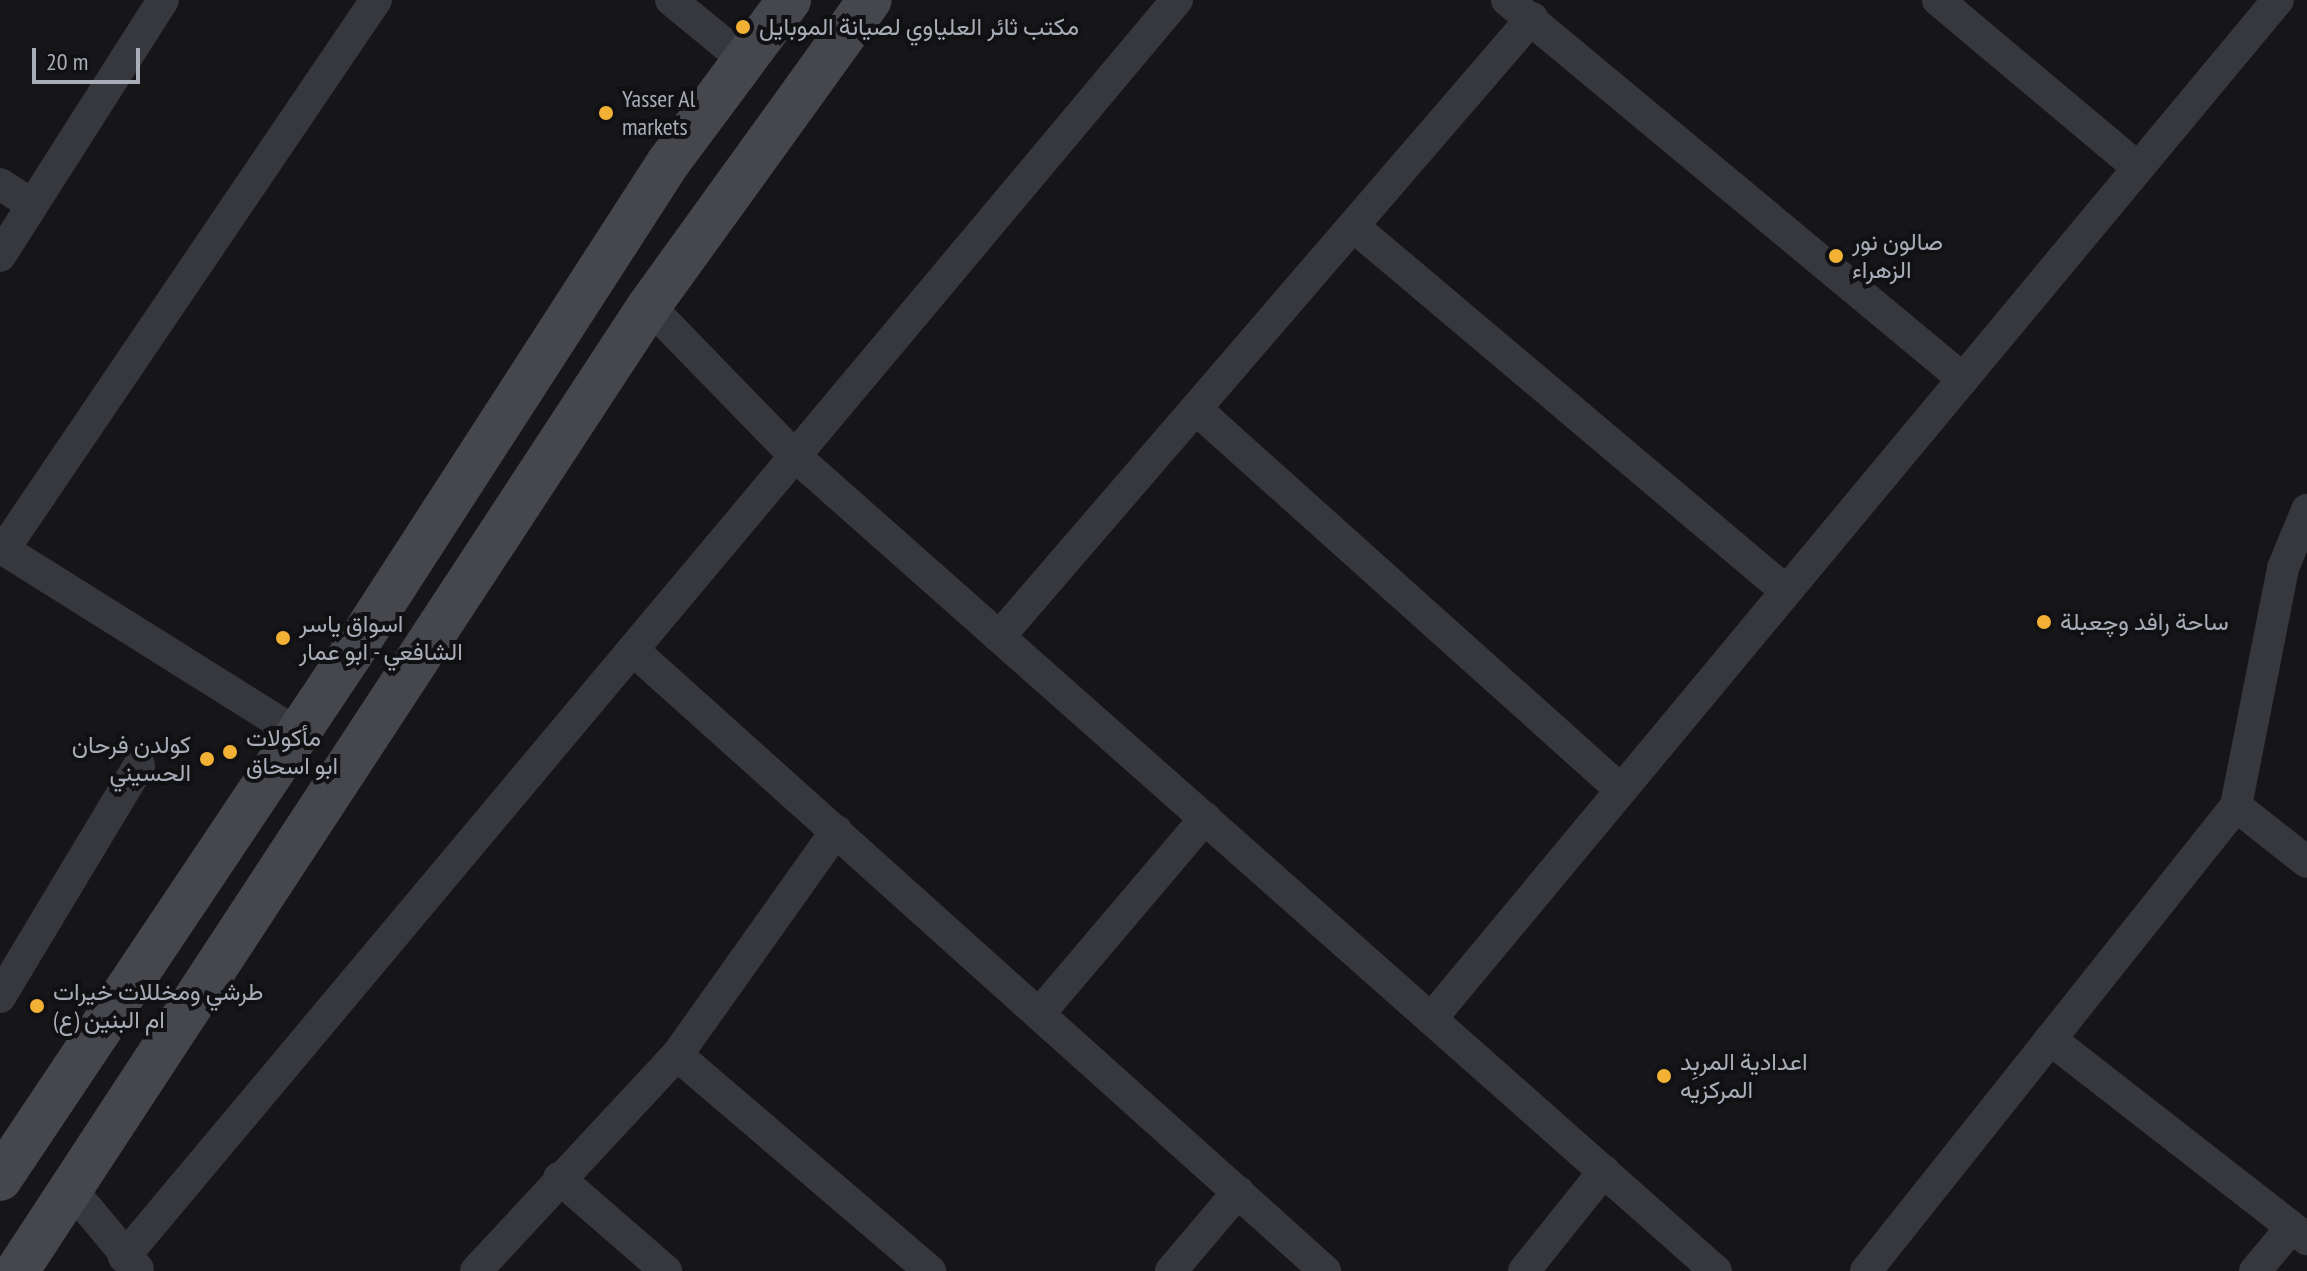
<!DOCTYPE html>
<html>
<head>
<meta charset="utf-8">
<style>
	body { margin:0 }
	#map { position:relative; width:2307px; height:1271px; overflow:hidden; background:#161618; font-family:"PT Sans Narrow",Vazirmatn,sans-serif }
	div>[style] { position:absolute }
	.street>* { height:32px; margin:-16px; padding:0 16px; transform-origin:16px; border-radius:16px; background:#37383d }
	.secondary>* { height:44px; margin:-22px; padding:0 22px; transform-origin:22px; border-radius:22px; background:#45474d }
	.dots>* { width:22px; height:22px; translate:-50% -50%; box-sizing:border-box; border:4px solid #111113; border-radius:50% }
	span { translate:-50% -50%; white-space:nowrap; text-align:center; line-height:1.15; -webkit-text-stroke:8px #111113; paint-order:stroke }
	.poi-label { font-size:24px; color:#a8adb8 }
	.left { translate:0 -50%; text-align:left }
	.right { translate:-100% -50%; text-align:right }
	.scale { position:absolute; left:32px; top:48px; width:108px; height:36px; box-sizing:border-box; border:4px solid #a8adb8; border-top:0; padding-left:10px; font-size:24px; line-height:28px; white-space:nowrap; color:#a8adb8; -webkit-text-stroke:6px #111113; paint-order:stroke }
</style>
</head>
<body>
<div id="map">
	<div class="street">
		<i style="left:671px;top:0;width:94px;rotate:39.4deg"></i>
		<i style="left:1507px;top:0;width:593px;rotate:39.73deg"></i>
		<i style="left:1938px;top:0;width:261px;rotate:40deg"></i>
		<i style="left:0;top:184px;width:38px;rotate:33deg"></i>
		<i style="left:1353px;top:226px;width:566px;rotate:40.13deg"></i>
		<i style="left:0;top:256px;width:303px;rotate:-57.5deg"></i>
		<i style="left:649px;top:306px;width:209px;rotate:45.8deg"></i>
		<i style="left:795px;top:456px;width:1230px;rotate:41.51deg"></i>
		<i style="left:1196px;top:409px;width:571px;rotate:41.88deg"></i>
		<i style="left:0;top:547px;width:352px;rotate:32.1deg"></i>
		<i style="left:4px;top:549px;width:663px;rotate:-55.88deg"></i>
		<i style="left:999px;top:637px;width:817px;rotate:-49.27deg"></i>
		<i style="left:633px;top:650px;width:930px;rotate:41.9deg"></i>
		<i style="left:2236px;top:806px;width:90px;rotate:38.3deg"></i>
		<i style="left:0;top:997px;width:270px;rotate:-59deg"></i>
		<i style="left:1039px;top:1014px;width:257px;rotate:-49.7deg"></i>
		<i style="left:1431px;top:1019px;width:1325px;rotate:-50.27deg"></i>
		<i style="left:2050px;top:1039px;width:326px;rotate:37.9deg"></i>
		<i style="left:677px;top:1055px;width:333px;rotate:40.5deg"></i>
		<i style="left:559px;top:1178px;width:142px;rotate:41deg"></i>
		<i style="left:71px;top:1189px;width:104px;rotate:50.1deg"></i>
		<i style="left:124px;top:1257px;width:1640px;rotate:-50.05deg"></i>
		<i style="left:476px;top:1271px;width:295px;rotate:-47.1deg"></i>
		<i style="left:677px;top:1055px;width:275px;rotate:-54.6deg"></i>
		<i style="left:1171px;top:1271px;width:104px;rotate:-49.7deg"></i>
		<i style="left:1524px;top:1271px;width:128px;rotate:-51.3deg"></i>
		<i style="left:1866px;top:1271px;width:594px;rotate:-51.49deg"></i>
		<i style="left:2236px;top:806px;width:243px;rotate:-78.8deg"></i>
		<i style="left:2283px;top:568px;width:63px;rotate:-67.5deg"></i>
		<i style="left:2255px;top:1271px;width:57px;rotate:-49.9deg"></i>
	</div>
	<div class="secondary">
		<i style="left:0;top:1179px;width:632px;rotate:-56.23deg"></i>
		<i style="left:351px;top:654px;width:584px;rotate:-57.15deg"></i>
		<i style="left:668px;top:163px;width:203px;rotate:-53.4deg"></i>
		<i style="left:17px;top:1271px;width:1154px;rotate:-56.78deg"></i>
		<i style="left:649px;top:306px;width:377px;rotate:-54.2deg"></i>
	</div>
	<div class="dots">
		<i style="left:743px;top:27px;background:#f2b134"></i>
		<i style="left:606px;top:113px;background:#f2b134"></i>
		<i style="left:1836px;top:256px;background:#f2b134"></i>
		<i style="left:2044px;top:622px;background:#f2b134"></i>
		<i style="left:283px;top:638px;background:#f2b134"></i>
		<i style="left:230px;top:752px;background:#f2b134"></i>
		<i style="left:207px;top:759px;background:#f2b134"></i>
		<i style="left:37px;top:1006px;background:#f2b134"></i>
		<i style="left:1664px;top:1076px;background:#f2b134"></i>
	</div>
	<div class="poi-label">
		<span class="left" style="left:759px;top:27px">مكتب ثائر العلياوي لصيانة الموبايل</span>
		<span class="left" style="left:622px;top:113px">Yasser Al<br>markets</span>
		<span class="left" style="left:1852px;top:256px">صالون نور<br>الزهراء</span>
		<span class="left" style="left:2060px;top:622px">ساحة رافد وچعبلة</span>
		<span class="left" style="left:299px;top:638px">اسواق ياسر<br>الشافعي - ابو عمار</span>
		<span class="left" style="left:246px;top:752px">مأكولات<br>ابو اسحاق</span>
		<span class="right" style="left:191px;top:759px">كولدن فرحان<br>الحسيني</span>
		<span class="left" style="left:53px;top:1006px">طرشي ومخللات خيرات<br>ام البنين (ع)</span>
		<span class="left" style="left:1680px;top:1076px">اعدادية المربِد<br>المركزيه</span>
	</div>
	<div class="scale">20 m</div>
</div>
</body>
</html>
